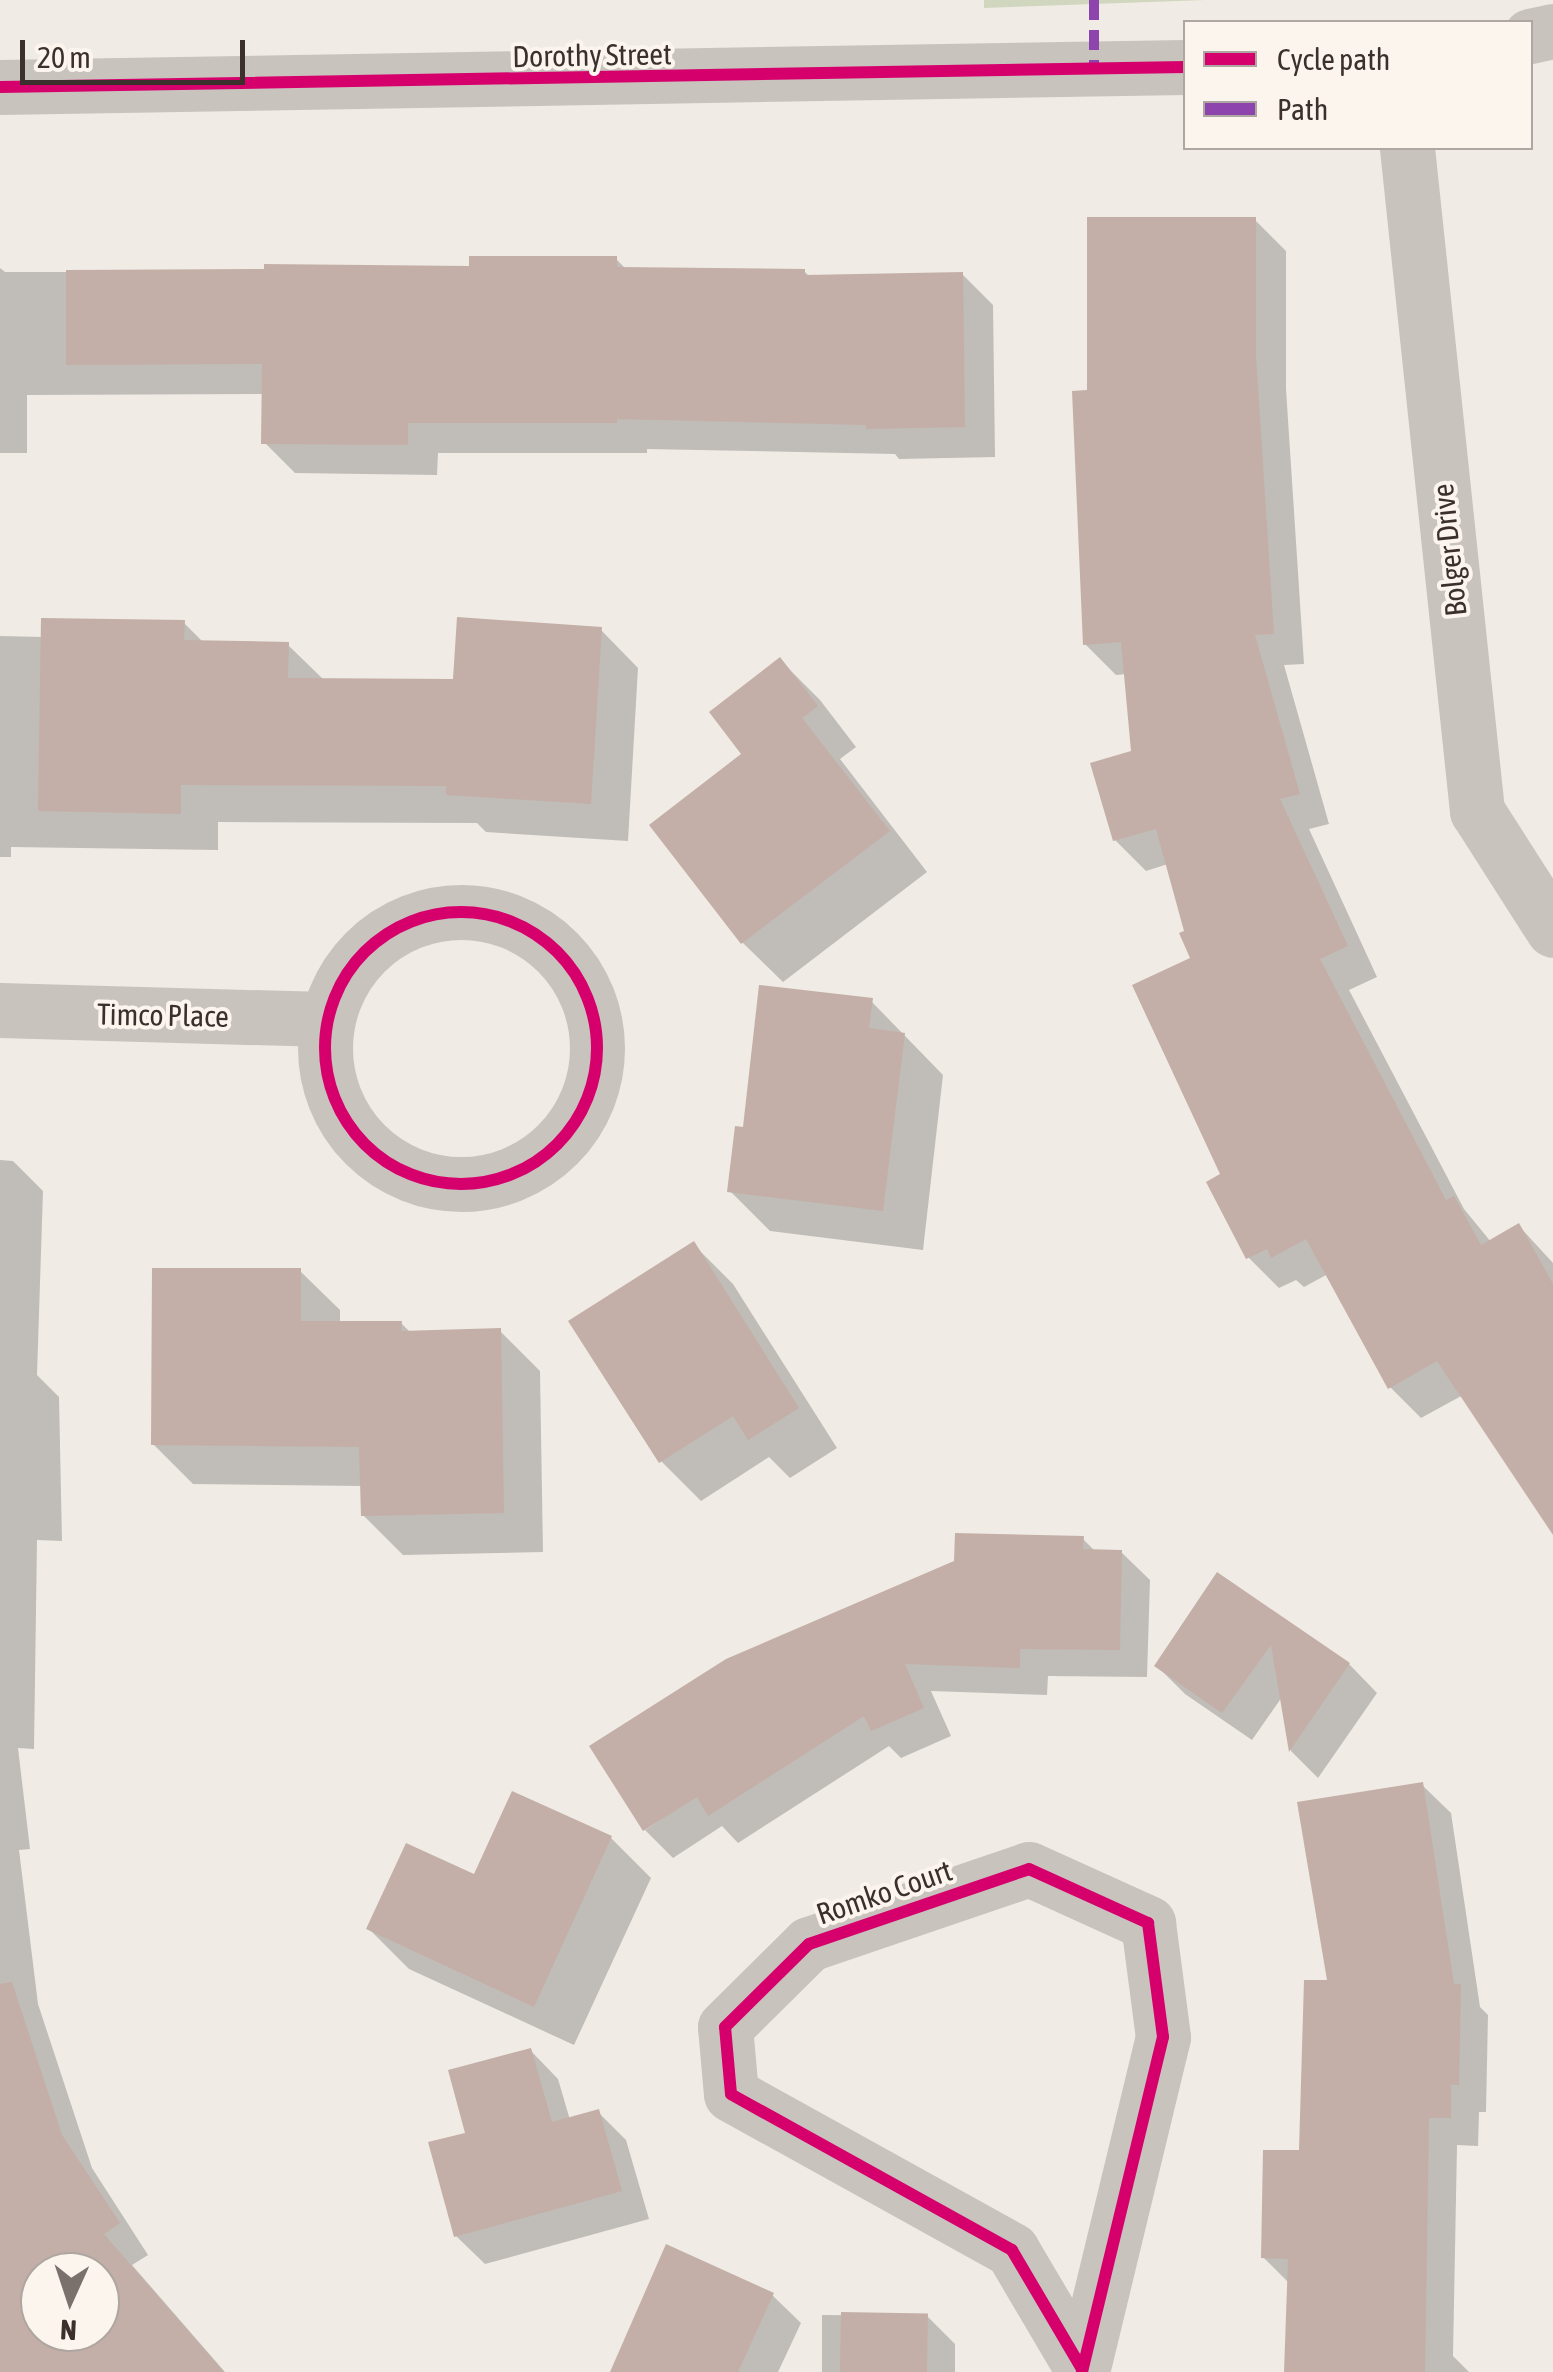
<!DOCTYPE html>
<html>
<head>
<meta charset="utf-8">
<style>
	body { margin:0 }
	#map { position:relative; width:1553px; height:2372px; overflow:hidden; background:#f0ebe5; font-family:"Asap Condensed",sans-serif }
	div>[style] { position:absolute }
	.green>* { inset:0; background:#d1d6bf }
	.shadow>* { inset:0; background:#0003 }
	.building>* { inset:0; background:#c3afa7; transform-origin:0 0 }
	.minor>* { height:55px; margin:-27.5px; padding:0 27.5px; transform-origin:27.5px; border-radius:27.5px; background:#c9c3be }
	.minor>.ring { margin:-27.5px; padding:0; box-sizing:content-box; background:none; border:55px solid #c9c3be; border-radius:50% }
	.quiet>* { height:10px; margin-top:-5px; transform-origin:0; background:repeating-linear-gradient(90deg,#8e44ad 0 20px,transparent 0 30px) }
	.cycleway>* { height:12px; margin:-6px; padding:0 6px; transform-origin:6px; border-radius:6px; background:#d6006c }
	.cycleway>.ring { margin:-6px; padding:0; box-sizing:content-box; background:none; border:12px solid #d6006c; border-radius:50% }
	span { translate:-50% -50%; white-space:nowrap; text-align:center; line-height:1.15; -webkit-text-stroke:8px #fbf5ee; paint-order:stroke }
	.street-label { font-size:30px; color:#3b302b }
	.legend { position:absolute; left:1183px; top:20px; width:350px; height:130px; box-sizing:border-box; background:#fbf5ee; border:2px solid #aea6a0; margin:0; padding:12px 18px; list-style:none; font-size:30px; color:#3b302b }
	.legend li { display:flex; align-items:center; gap:20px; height:50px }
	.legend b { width:50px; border:2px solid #aea6a0 }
	.north { position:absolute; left:20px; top:2252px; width:100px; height:100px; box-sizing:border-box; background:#fbf5ee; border:2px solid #aea6a0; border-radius:50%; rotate:183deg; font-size:28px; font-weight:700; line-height:40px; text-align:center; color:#3b302b }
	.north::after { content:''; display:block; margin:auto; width:35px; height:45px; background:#7a716c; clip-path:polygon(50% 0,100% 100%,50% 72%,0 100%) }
	.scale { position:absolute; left:20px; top:40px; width:225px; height:45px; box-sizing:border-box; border:5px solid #3b302b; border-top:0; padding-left:12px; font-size:30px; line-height:35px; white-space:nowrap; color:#3b302b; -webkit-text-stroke:8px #fbf5ee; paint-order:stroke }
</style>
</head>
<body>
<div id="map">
	<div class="green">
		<i style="clip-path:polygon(984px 0,1205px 0,984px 8px)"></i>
	</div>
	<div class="shadow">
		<i style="clip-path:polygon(1255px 220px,1286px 251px,1286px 389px,1304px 664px,1284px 665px,1329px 824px,1309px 829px,1377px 977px,1349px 990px,1464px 1209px,1491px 1242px,1519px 1226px,1553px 1263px,1553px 1524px,1463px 1395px,1421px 1418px,1390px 1387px,1328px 1274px,1304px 1287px,1296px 1280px,1279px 1288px,1248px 1257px,1223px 1175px,1193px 959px,1168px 864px,1146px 871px,1115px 840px,1134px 753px,1127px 674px,1116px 675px,1085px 644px,1090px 393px)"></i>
		<i style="clip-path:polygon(616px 259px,627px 270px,804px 271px,811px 278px,962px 274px,993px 305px,995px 457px,899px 459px,895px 454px,647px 449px,647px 453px,438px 453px,437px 475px,295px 473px,264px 442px,265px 394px,27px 395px,27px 453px,0 453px,0 268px,5px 272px,266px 272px,472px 268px)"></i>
		<i style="clip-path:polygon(184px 623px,204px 643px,288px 645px,325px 681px,455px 681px,601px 630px,638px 668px,628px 841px,486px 832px,477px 823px,218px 822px,218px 850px,11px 847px,11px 857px,0 857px,0 636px,43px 637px)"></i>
		<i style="clip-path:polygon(780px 660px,820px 700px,856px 747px,840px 759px,927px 872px,783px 982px,743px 943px,652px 825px,745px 755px)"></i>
		<i style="clip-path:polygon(871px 1001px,943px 1075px,923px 1250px,770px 1231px,730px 1191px,745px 1130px)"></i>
		<i style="clip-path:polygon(evenodd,0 1160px,13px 1161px,43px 1191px,37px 1375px,59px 1397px,62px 1541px,37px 1540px,34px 1749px,18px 1748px,30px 1849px,19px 1850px,38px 2004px,92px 2168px,148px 2255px,132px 2265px,225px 2372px,44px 2372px,0 2327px,0 1160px,40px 2272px,100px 2272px,100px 2332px,40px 2332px,40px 2272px)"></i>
		<i style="clip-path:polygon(693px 1244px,733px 1284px,837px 1448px,790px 1478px,769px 1457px,701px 1501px,661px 1461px)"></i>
		<i style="clip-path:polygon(300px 1271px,340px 1310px,340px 1324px,401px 1323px,411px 1333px,500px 1331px,540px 1371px,543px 1552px,403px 1555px,363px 1515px,362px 1486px,193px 1484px,153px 1444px)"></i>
		<i style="clip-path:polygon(1083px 1539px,1095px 1551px,1121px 1552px,1150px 1580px,1147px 1677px,1048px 1676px,1047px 1695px,931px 1691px,951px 1736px,901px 1758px,889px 1746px,738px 1843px,722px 1826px,673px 1858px,645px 1830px)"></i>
		<i style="clip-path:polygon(1218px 1575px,1349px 1664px,1377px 1693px,1318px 1778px,1291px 1751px,1282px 1697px,1252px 1740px,1185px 1694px,1157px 1666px)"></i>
		<i style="clip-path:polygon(1422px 1785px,1451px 1813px,1480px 2007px,1488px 2015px,1486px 2112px,1479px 2112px,1478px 2146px,1457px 2145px,1453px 2356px,1469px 2372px,1286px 2372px,1290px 2284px,1263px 2257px,1301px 2153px,1330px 1983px)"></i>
		<i style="clip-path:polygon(611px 1838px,651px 1878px,574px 2045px,409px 1969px,369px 1929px,475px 1877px)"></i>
		<i style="clip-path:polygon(530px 2050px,558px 2079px,570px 2120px,598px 2112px,626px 2140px,649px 2219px,485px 2264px,456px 2236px,468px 2135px)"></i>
		<i style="clip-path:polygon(772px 2295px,801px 2323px,778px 2372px,613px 2372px)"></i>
		<i style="clip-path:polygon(822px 2315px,927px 2316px,955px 2344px,955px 2372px,822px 2372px)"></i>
	</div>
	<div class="building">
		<i style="clip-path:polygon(1087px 217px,1256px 217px,1256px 357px,1274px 634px,1255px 635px,1300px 794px,1280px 799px,1348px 946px,1320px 959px,1446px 1200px,1454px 1196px,1481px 1245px,1519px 1223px,1553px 1284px,1553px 1535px,1437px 1361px,1388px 1389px,1306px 1239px,1271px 1258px,1267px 1249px,1246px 1259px,1206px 1182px,1220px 1174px,1132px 985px,1190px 958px,1179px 933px,1184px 931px,1156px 829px,1113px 841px,1090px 763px,1131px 751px,1121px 642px,1083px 645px,1072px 391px,1087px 390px)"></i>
		<i style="clip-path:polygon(469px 256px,617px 256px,617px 267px,805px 269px,805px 275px,963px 272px,965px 427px,866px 429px,866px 425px,617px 419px,617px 423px,408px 423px,408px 445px,261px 444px,262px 364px,66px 365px,66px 270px,264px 269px,264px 264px,469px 266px)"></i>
		<i style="clip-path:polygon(457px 617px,602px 627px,591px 804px,446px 795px,446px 786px,181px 785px,181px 814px,38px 811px,41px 618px,185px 620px,184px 640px,289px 642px,288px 678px,453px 679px)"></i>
		<i style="clip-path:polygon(780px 657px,818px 706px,802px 718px,890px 831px,741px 944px,649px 825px,741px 754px,709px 712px)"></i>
		<i style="clip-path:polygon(759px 985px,873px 998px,869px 1028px,905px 1033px,883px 1211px,727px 1192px,735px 1126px,743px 1127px)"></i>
		<i style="clip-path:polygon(694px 1241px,799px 1408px,748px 1440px,733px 1416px,659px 1463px,568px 1321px)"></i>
		<i style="clip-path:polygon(152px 1268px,301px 1268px,301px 1321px,402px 1321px,401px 1331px,501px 1328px,504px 1513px,361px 1516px,359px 1447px,151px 1445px)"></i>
		<i style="clip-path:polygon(955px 1533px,1084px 1536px,1083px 1549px,1122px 1550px,1120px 1650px,1020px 1649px,1020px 1668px,905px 1664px,924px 1708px,871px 1731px,864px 1716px,708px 1816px,697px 1797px,643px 1831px,589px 1746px,726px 1659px,954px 1561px)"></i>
		<i style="clip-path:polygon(1217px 1572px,1350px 1663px,1289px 1752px,1271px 1645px,1222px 1713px,1154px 1666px)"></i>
		<i style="clip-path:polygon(1423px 1782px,1454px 1984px,1461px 1984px,1459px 2085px,1451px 2085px,1451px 2118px,1429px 2118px,1425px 2372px,1284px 2372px,1288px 2259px,1261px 2258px,1263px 2150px,1299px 2150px,1304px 1980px,1327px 1980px,1297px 1802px)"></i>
		<i style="clip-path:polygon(512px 1791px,612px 1836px,534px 2007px,366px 1929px,406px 1843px,474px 1874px)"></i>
		<i style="clip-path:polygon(evenodd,12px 1982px,62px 2135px,120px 2223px,104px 2234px,224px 2372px,0 2372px,0 1984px,12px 1982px,40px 2272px,100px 2272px,100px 2332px,40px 2332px,40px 2272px)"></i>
		<i style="clip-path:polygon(531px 2048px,552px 2122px,599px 2109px,622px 2191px,454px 2237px,428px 2142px,465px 2133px,448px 2070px)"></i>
		<i style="clip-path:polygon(666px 2244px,774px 2293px,738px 2372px,610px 2372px)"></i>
		<i style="left:841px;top:2312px;width:87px;height:60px;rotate:1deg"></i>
	</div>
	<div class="minor">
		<i style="left:1530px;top:36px;width:24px;rotate:-12deg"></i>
		<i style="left:0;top:87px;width:1186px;rotate:-0.97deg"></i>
		<i style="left:1407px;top:148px;width:667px;rotate:83.97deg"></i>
		<i style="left:1477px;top:811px;width:141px;rotate:57.4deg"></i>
		<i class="ring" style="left:325px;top:912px;width:217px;height:217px"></i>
		<i style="left:0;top:1010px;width:326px;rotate:1.6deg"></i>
		<i style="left:1082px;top:2369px;width:138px;rotate:-120.5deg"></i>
		<i style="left:1012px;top:2250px;width:321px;rotate:-151deg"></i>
		<i style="left:731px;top:2094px;width:67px;rotate:-95.1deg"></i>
		<i style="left:725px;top:2027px;width:118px;rotate:-44.7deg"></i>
		<i style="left:809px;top:1944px;width:232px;rotate:-18.8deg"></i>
		<i style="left:1029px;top:1869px;width:131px;rotate:24.4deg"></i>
		<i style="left:1148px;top:1923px;width:115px;rotate:82.5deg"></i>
		<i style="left:1163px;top:2037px;width:345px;rotate:103.6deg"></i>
	</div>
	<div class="quiet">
		<i style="left:1094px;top:0;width:69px;rotate:90deg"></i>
	</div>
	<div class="cycleway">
		<i style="left:0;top:87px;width:1186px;rotate:-0.97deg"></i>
		<i class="ring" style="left:325px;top:912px;width:260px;height:260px"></i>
		<i style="left:1082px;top:2369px;width:138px;rotate:-120.5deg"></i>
		<i style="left:1012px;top:2250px;width:321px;rotate:-151deg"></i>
		<i style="left:731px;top:2094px;width:67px;rotate:-95.1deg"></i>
		<i style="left:725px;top:2027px;width:118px;rotate:-44.7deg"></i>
		<i style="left:809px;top:1944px;width:232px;rotate:-18.8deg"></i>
		<i style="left:1029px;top:1869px;width:131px;rotate:24.4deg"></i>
		<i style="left:1148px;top:1923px;width:115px;rotate:82.5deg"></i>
		<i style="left:1163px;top:2037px;width:345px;rotate:103.6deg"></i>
	</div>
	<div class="street-label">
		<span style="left:592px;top:55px;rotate:-1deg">Dorothy Street</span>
		<span style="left:1449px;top:550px;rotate:-96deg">Bolger Drive</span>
		<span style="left:163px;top:1015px;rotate:1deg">Timco Place</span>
		<span style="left:884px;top:1892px;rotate:-19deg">Romko Court</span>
	</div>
	<ul class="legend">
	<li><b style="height:12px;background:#d6006c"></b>Cycle path</li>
	<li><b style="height:12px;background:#8e44ad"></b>Path</li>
	</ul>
	<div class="north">N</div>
	<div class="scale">20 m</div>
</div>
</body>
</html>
